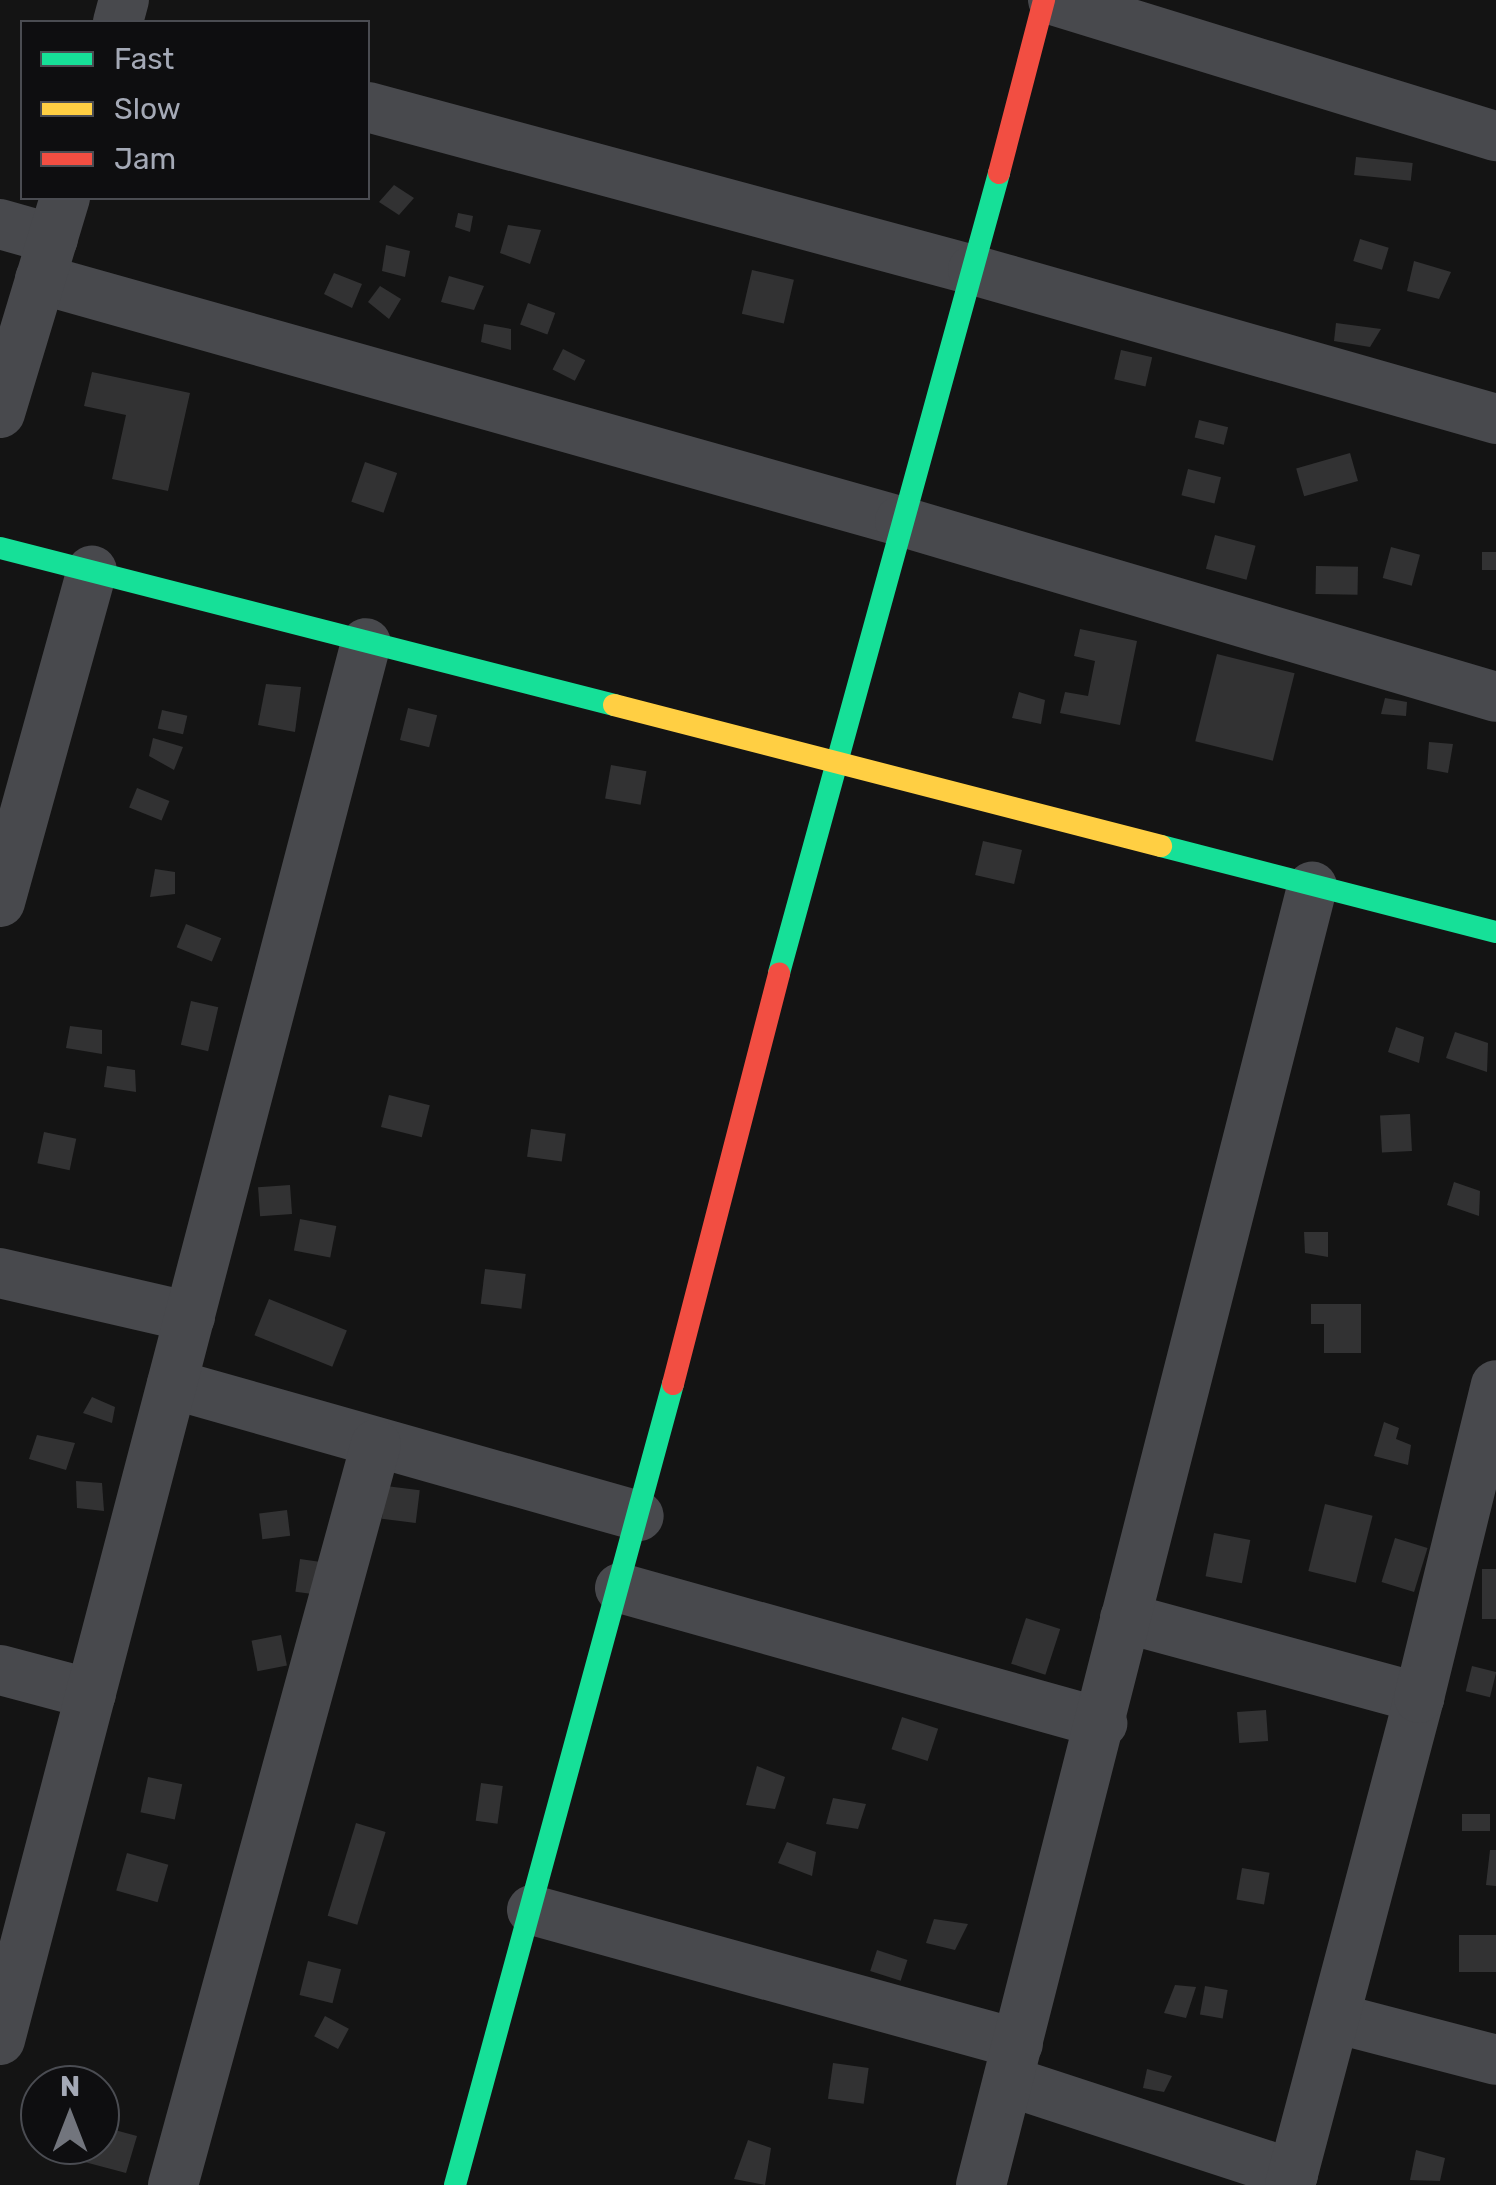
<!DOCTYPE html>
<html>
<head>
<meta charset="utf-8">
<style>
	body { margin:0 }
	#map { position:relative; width:1496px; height:2185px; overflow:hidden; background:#141414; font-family:Rubik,sans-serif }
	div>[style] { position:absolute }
	.building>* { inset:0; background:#323233; transform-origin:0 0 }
	.street>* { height:50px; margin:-25px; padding:0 25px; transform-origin:25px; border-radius:25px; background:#48494d }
	.fast>* { height:22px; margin:-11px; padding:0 11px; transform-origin:11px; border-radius:11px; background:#16e098 }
	.slow>* { height:22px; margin:-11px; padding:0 11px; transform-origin:11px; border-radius:11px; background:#ffcf43 }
	.jam>* { height:22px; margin:-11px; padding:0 11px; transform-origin:11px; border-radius:11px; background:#f24e42 }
	span { translate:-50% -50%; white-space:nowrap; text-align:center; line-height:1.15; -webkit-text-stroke:10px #0e0e10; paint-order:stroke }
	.legend { position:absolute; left:20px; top:20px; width:350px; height:180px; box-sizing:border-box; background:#0e0e10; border:2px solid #4a4c52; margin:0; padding:12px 18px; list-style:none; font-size:30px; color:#a4a9b6 }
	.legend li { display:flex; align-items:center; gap:20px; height:50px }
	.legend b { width:50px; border:2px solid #4a4c52 }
	.north { position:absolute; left:20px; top:2065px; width:100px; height:100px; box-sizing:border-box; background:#0e0e10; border:2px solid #4a4c52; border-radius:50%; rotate:0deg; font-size:28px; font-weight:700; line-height:40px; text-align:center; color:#a4a9b6 }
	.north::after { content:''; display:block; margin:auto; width:35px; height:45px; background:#72757d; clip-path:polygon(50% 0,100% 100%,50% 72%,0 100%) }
</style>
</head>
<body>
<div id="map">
	<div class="building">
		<i style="left:1356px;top:157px;width:57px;height:18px;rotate:6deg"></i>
		<i style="clip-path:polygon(394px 185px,414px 198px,399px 215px,379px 202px)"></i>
		<i style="clip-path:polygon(458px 213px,473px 216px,470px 232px,455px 227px)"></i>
		<i style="clip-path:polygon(508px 225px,541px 230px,530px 264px,500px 253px)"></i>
		<i style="left:1360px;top:239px;width:30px;height:23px;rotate:17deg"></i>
		<i style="clip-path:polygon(386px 245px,410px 251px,405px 277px,382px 271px)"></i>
		<i style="clip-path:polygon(1414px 261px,1451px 272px,1439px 299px,1407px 291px)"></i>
		<i style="left:752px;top:270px;width:43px;height:45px;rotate:13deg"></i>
		<i style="clip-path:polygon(334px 273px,362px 284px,352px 308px,324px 294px)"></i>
		<i style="clip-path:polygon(449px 276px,484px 286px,474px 310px,441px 302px)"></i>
		<i style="clip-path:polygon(380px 286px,401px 299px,389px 319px,368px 302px)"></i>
		<i style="left:528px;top:303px;width:29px;height:23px;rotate:20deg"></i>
		<i style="clip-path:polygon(1336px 323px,1381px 329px,1370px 347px,1334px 341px)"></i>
		<i style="clip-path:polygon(484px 324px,511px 329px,511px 350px,481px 342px)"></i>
		<i style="left:563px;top:349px;width:25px;height:23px;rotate:27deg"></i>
		<i style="left:1121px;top:350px;width:32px;height:30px;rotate:13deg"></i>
		<i style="clip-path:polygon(92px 372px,190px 393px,168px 491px,112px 479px,126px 415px,84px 406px)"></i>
		<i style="left:1199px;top:420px;width:30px;height:18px;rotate:14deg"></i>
		<i style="left:1350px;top:453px;width:29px;height:56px;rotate:74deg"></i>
		<i style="left:365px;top:462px;width:34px;height:42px;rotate:19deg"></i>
		<i style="left:1188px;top:469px;width:34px;height:27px;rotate:14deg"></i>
		<i style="left:1215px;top:535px;width:42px;height:35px;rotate:15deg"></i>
		<i style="left:1391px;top:547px;width:30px;height:32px;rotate:15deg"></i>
		<i style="left:1496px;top:552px;width:18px;height:14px;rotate:90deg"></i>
		<i style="left:1316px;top:566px;width:42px;height:28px;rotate:1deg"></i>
		<i style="clip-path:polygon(1080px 629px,1137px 641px,1120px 725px,1060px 713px,1065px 692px,1088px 696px,1095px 661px,1074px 656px)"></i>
		<i style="left:1217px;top:654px;width:80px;height:90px;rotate:14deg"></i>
		<i style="clip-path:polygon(266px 684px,301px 687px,295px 732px,258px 725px)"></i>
		<i style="clip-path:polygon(1019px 692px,1045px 700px,1041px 724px,1012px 718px)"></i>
		<i style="clip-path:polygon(1385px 698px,1407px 702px,1406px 716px,1381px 714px)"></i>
		<i style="left:408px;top:708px;width:30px;height:33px;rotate:14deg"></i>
		<i style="left:162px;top:710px;width:26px;height:19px;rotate:13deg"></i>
		<i style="clip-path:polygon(153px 738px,183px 747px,174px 770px,149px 756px)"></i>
		<i style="clip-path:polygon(1429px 742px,1453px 744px,1448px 773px,1427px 769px)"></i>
		<i style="left:611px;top:765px;width:36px;height:34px;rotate:10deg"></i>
		<i style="left:137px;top:788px;width:35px;height:21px;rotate:22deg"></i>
		<i style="left:983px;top:841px;width:40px;height:35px;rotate:13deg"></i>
		<i style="clip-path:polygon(155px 869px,175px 872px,175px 894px,150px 897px)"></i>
		<i style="left:186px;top:924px;width:38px;height:25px;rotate:22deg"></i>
		<i style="left:191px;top:1001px;width:28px;height:45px;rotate:13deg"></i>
		<i style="clip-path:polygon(70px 1026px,102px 1030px,102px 1054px,66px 1048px)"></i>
		<i style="clip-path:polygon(1396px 1027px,1424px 1037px,1419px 1063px,1388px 1052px)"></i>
		<i style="clip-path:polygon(1455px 1032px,1488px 1043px,1487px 1072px,1446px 1058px)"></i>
		<i style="clip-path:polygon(107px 1066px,135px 1070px,136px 1092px,104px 1087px)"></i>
		<i style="left:389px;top:1095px;width:42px;height:33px;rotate:14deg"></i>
		<i style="left:1410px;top:1114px;width:37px;height:30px;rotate:87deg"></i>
		<i style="left:531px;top:1129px;width:35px;height:28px;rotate:8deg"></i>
		<i style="left:44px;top:1132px;width:33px;height:32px;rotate:12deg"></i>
		<i style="clip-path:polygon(1454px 1182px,1480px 1191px,1479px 1216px,1447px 1205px)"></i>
		<i style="left:290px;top:1185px;width:29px;height:32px;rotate:86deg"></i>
		<i style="left:300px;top:1219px;width:37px;height:32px;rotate:11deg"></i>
		<i style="clip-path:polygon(1304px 1232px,1328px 1232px,1328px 1257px,1305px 1253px)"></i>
		<i style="left:485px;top:1269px;width:41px;height:35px;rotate:7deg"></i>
		<i style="left:269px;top:1299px;width:84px;height:39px;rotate:22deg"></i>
		<i style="clip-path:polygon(1311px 1304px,1361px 1304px,1361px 1353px,1324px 1353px,1324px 1324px,1311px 1324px)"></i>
		<i style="clip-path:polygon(92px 1397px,115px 1407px,112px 1423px,83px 1413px)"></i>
		<i style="clip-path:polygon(1384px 1422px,1399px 1428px,1396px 1439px,1411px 1445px,1408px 1465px,1374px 1456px)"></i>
		<i style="clip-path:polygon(37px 1435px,75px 1443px,66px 1470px,29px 1459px)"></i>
		<i style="clip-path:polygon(76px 1481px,102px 1483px,104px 1511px,77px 1508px)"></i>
		<i style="left:386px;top:1486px;width:34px;height:33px;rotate:7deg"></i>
		<i style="left:1325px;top:1504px;width:49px;height:69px;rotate:14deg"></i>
		<i style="left:287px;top:1510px;width:26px;height:28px;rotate:83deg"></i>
		<i style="left:1214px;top:1533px;width:37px;height:44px;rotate:11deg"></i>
		<i style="left:1395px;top:1538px;width:34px;height:46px;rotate:17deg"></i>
		<i style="left:300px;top:1559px;width:21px;height:33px;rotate:8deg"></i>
		<i style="left:1482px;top:1569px;width:14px;height:50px"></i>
		<i style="left:1026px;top:1618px;width:36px;height:48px;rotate:18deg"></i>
		<i style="left:281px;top:1635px;width:31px;height:30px;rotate:79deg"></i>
		<i style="left:1472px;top:1666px;width:25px;height:26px;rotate:14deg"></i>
		<i style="left:1266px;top:1710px;width:31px;height:29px;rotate:86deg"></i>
		<i style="left:902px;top:1717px;width:38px;height:34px;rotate:18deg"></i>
		<i style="clip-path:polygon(757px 1766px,785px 1777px,775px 1809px,746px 1805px)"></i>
		<i style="left:148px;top:1777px;width:35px;height:36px;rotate:12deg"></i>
		<i style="left:481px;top:1783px;width:22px;height:38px;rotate:8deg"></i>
		<i style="clip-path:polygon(833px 1798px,866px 1804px,858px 1829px,826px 1824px)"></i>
		<i style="left:1490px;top:1814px;width:17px;height:28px;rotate:90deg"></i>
		<i style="left:356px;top:1823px;width:31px;height:97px;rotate:17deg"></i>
		<i style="clip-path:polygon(787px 1842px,816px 1852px,812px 1876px,778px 1863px)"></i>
		<i style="clip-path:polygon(1490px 1850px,1496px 1850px,1496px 1886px,1486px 1885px)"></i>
		<i style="left:127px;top:1853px;width:43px;height:39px;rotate:16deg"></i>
		<i style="left:1242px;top:1868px;width:28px;height:32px;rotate:10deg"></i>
		<i style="clip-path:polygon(934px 1919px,968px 1924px,955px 1950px,926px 1943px)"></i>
		<i style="left:1459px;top:1935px;width:37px;height:37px"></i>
		<i style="left:877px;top:1950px;width:32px;height:22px;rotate:18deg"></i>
		<i style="left:308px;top:1961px;width:34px;height:35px;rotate:14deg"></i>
		<i style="clip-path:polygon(1175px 1985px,1196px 1987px,1186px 2018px,1164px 2013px)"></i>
		<i style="left:1205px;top:1986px;width:23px;height:29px;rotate:10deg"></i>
		<i style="left:325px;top:2016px;width:27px;height:23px;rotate:28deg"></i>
		<i style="left:833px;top:2063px;width:36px;height:36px;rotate:8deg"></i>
		<i style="clip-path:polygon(1147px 2069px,1172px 2076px,1164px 2092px,1143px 2088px)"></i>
		<i style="clip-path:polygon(100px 2126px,137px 2136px,126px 2173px,47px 2152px,49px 2145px,100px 2145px)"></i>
		<i style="clip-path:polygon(748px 2140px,771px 2148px,765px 2185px,734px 2179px)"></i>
		<i style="clip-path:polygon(1416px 2150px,1445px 2158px,1440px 2181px,1410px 2180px)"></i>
	</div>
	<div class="street">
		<i style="left:1053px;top:0;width:463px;rotate:17.1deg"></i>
		<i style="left:118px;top:22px;width:23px;rotate:-75deg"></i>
		<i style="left:368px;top:107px;width:627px;rotate:15.08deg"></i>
		<i style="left:973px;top:270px;width:544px;rotate:15.9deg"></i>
		<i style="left:0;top:224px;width:55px;rotate:15.8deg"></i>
		<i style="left:40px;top:279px;width:893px;rotate:15.72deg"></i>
		<i style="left:900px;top:521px;width:621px;rotate:16.45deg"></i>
		<i style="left:0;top:413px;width:225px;rotate:-73.2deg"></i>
		<i style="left:0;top:902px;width:344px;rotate:-74.5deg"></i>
		<i style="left:0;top:1273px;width:195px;rotate:13deg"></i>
		<i style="left:172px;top:1384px;width:485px;rotate:15.8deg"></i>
		<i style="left:620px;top:1588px;width:501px;rotate:15.65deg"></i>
		<i style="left:1125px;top:1618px;width:305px;rotate:15.2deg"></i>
		<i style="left:0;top:1670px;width:94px;rotate:14.8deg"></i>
		<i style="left:532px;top:1910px;width:504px;rotate:15.41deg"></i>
		<i style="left:1335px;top:2018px;width:166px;rotate:14.6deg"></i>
		<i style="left:0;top:2040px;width:1444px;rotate:-75.32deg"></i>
		<i style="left:1008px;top:2081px;width:300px;rotate:18.1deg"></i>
		<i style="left:173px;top:2185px;width:768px;rotate:-74.68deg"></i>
		<i style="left:981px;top:2185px;width:1340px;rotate:-75.69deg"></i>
		<i style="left:1290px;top:2185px;width:504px;rotate:-75.16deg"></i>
		<i style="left:1419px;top:1698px;width:322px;rotate:-76.2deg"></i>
	</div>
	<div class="fast">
		<i style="left:0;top:548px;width:634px;rotate:14.34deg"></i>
		<i style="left:1161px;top:846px;width:346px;rotate:14.4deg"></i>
		<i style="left:779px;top:973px;width:830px;rotate:-74.62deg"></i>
		<i style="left:455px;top:2185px;width:830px;rotate:-74.78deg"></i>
	</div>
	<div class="slow">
		<i style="left:614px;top:705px;width:565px;rotate:14.45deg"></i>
	</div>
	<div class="jam">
		<i style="left:999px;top:173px;width:179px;rotate:-75.4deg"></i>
		<i style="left:673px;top:1384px;width:424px;rotate:-75.5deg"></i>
	</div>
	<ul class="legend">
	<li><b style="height:12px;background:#16e098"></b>Fast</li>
	<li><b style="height:12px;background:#ffcf43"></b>Slow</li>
	<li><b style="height:12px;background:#f24e42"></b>Jam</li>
	</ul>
	<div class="north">N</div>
</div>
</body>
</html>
